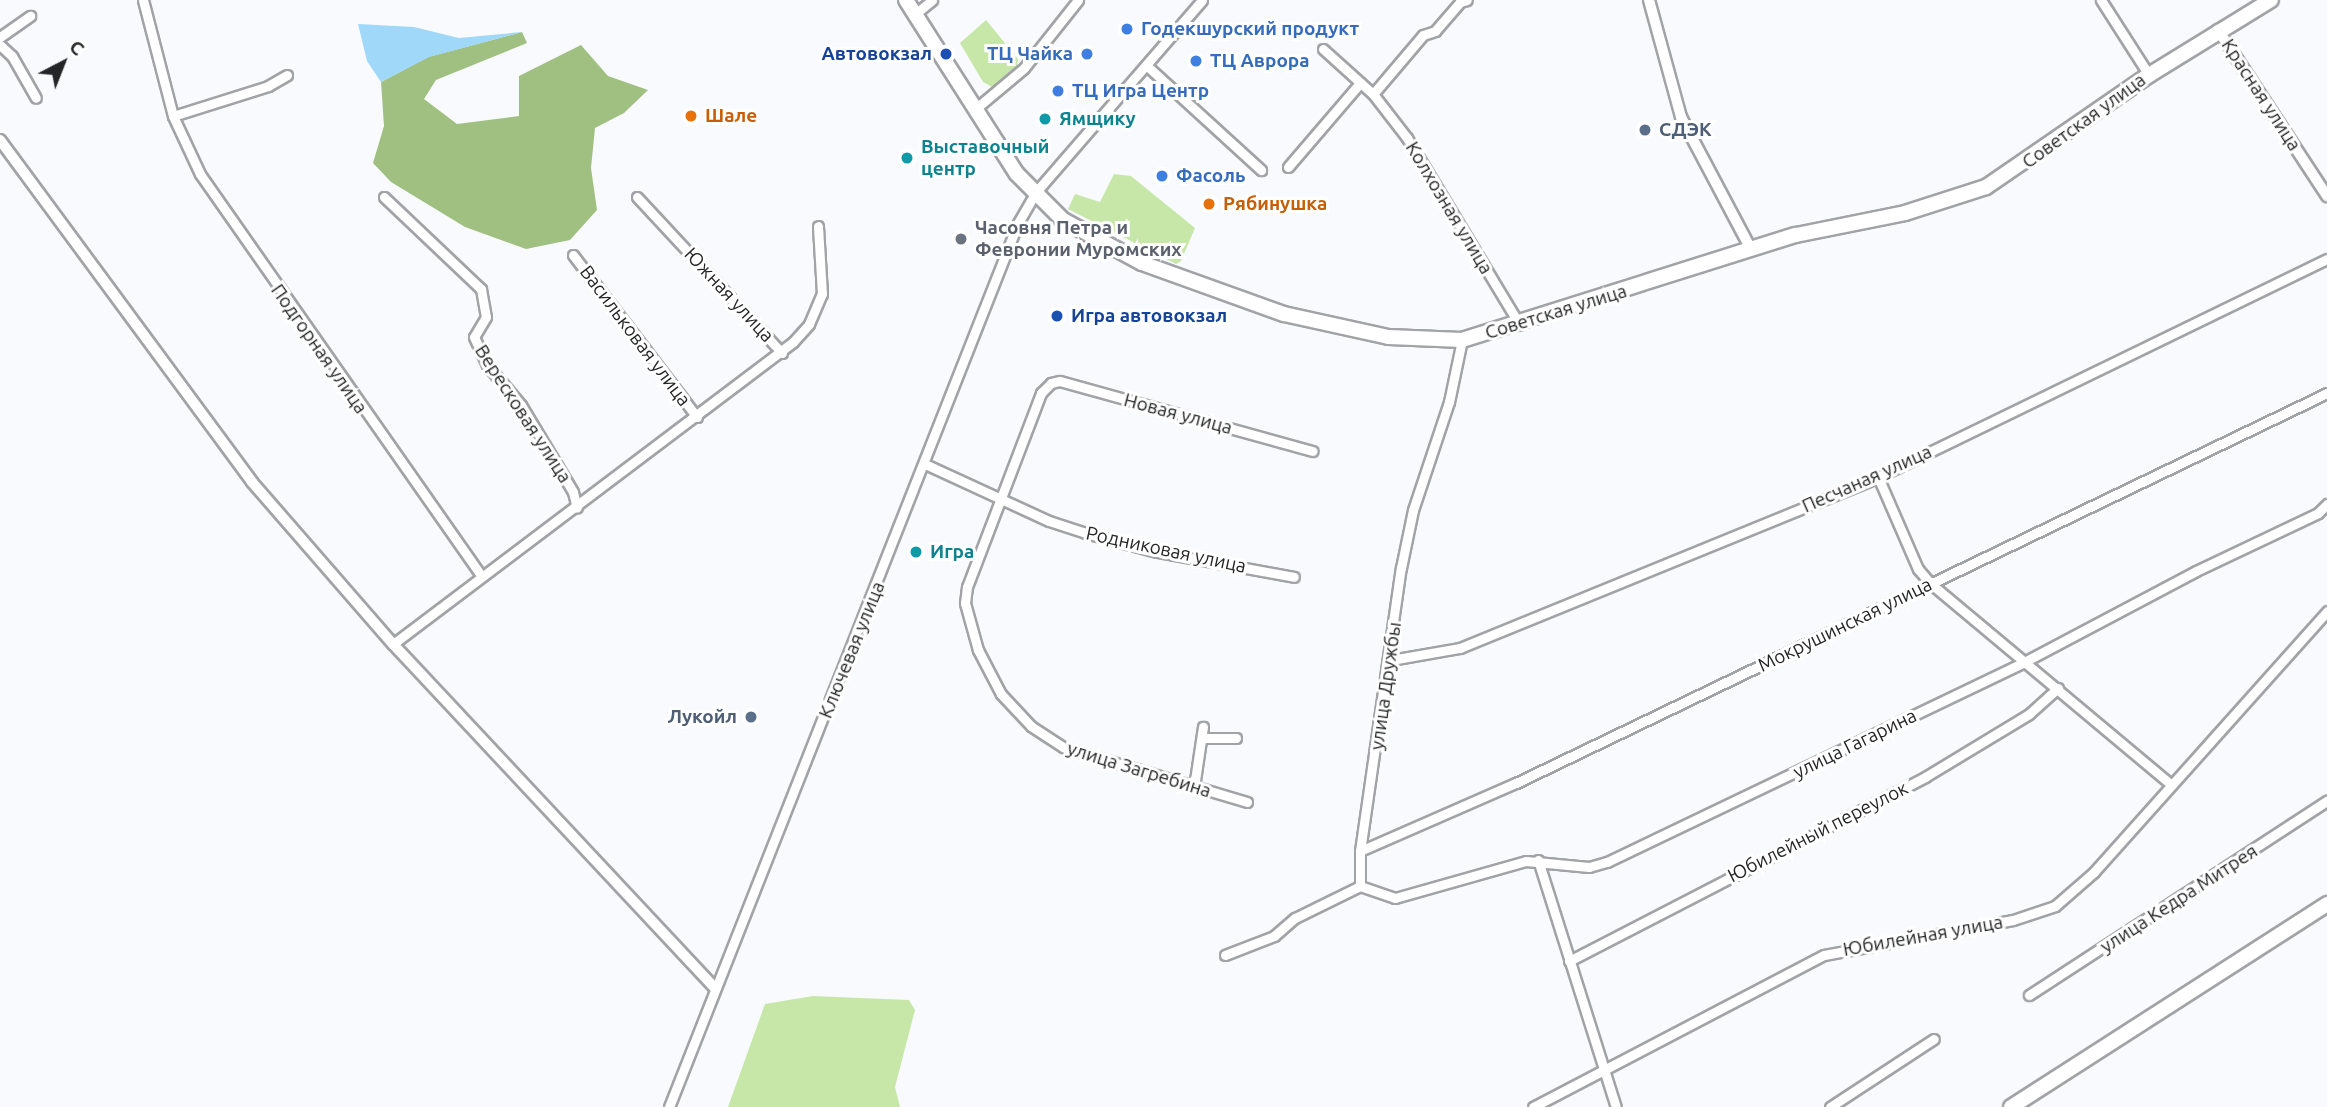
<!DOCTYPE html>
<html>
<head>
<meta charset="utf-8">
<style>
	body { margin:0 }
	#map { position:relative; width:2327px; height:1107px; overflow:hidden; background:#f9fafe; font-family:Ubuntu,sans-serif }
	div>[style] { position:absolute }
	.green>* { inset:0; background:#c6e7a8 }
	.forest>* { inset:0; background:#a0c081 }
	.water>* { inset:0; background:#a0d8fa }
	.roads { filter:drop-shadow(2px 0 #a2a3a6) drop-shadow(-2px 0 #a2a3a6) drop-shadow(0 2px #a2a3a6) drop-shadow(0 -2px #a2a3a6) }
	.minor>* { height:9px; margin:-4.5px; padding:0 4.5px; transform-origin:4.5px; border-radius:4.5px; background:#fff }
	.tertiary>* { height:10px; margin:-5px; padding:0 5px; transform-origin:5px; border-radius:5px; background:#fff }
	.primary>* { height:14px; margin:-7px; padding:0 7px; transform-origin:7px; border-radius:7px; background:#fff }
	.trunk>* { height:14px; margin:-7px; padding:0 7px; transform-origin:7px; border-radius:7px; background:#fff }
	.dots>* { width:19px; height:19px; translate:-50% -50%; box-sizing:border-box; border:4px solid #fff; border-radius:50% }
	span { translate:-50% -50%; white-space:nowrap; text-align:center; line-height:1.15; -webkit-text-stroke:6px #fff; paint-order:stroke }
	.shop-label { font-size:19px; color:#366cbe; font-weight:700 }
	.left { translate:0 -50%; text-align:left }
	.right { translate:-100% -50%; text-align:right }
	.transit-label { font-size:19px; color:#164399; font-weight:700 }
	.street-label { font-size:19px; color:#242526 }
	.food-label { font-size:19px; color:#c56008; font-weight:700 }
	.culture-label { font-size:19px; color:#0d838f; font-weight:700 }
	.service-label { font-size:19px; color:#4e5e75; font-weight:700 }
	.worship-label { font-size:19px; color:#5b616d; font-weight:700 }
	.north { position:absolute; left:28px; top:28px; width:70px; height:70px; -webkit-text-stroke:5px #fff; paint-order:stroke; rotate:42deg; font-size:19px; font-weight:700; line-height:28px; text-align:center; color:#242526 }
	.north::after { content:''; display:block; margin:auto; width:24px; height:32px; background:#242526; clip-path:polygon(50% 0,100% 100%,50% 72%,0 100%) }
</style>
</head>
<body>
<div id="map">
	<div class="green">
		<i style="clip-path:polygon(986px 20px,1018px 59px,1017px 69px,996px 89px,983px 82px,960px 43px)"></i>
		<i style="clip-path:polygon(1114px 174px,1131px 176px,1195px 228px,1181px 261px,1176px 264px,1068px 209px,1075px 194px,1100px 202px)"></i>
		<i style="clip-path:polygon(813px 996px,909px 1000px,915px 1010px,895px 1087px,900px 1107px,728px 1107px,765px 1004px)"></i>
	</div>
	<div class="forest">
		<i style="clip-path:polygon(522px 32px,527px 43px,436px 80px,424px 99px,457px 124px,519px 116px,519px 76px,581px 45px,608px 76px,648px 90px,624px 113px,595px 128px,591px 168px,597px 210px,570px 240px,526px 249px,465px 227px,391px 182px,373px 163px,384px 126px,381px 82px,428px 57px)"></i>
	</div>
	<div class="water">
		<i style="clip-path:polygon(358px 24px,414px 27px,459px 38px,522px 32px,429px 57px,381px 82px,367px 61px)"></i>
	</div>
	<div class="roads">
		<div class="minor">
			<i style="left:143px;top:0;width:120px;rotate:75.5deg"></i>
			<i style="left:173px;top:116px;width:64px;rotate:65deg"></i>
			<i style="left:200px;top:174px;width:488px;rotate:55deg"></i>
			<i style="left:2101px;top:0;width:89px;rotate:57.4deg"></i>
			<i style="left:915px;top:14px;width:22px;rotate:-39deg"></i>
			<i style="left:0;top:37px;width:37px;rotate:-35deg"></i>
			<i style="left:0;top:45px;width:16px;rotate:43deg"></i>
			<i style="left:12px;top:56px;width:48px;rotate:60.3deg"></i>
			<i style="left:1323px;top:49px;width:67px;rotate:42deg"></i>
			<i style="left:1373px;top:94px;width:56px;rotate:52.3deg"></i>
			<i style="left:1407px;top:138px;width:218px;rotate:58.9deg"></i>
			<i style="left:1146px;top:65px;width:156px;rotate:42.4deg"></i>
			<i style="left:1373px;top:94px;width:77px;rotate:-49.7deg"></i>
			<i style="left:1423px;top:35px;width:13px;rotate:-18deg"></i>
			<i style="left:1435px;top:31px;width:38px;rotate:-49deg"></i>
			<i style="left:1460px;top:2px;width:7px;rotate:-16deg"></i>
			<i style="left:974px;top:110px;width:65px;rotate:-40deg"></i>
			<i style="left:1024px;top:68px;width:87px;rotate:-51.5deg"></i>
			<i style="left:173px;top:116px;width:100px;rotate:-17.5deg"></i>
			<i style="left:268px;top:86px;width:22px;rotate:-30deg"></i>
			<i style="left:1288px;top:167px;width:111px;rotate:-49.4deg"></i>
			<i style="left:384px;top:197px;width:134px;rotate:43.5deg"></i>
			<i style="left:481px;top:289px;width:28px;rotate:80deg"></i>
			<i style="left:486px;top:317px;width:23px;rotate:121deg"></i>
			<i style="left:474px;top:337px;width:31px;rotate:65deg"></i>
			<i style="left:487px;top:365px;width:52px;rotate:49.6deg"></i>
			<i style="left:521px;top:405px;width:101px;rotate:59.1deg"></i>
			<i style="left:573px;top:492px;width:16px;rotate:76deg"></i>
			<i style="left:637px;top:197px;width:213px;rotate:47.1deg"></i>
			<i style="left:573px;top:255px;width:204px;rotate:52.6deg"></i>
			<i style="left:925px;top:464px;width:136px;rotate:24.7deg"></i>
			<i style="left:1049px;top:521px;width:38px;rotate:18deg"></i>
			<i style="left:1085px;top:533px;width:74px;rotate:14.8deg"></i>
			<i style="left:1157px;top:552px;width:139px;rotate:10.3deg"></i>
			<i style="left:1878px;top:477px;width:100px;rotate:66.5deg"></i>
			<i style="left:1918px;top:569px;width:18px;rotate:49deg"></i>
			<i style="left:1930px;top:583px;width:313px;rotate:39.9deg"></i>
			<i style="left:393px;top:644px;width:501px;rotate:-37.05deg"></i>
			<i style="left:793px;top:342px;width:24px;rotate:-48deg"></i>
			<i style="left:809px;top:324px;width:33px;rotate:-67deg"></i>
			<i style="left:822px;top:294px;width:68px;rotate:-93.4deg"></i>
			<i style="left:1391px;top:660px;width:70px;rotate:-9.9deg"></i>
			<i style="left:1460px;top:648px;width:452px;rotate:-22.2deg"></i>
			<i style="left:1878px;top:477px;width:499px;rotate:-25.9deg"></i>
			<i style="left:1203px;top:738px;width:33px"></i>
			<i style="left:1194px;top:787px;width:61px;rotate:-81.5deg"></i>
			<i style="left:1247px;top:802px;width:192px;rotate:-163.4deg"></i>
			<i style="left:1063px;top:747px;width:38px;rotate:-147deg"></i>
			<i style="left:1031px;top:726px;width:44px;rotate:-133.2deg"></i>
			<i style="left:1001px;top:694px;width:50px;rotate:-117.6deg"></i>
			<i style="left:978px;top:650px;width:49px;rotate:-105.5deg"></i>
			<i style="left:965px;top:603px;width:16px;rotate:-83deg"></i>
			<i style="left:967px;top:587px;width:208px;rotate:-69.1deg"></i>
			<i style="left:1041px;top:393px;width:14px;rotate:-45deg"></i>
			<i style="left:1051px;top:383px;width:9px;rotate:-13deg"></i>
			<i style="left:1060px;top:381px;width:262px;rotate:15.5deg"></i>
			<i style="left:1360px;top:851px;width:170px;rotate:-23.6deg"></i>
			<i style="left:1516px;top:783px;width:900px;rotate:-25.68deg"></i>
			<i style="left:1538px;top:860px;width:259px;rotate:72.5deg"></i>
			<i style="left:1360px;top:886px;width:37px;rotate:19deg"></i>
			<i style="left:1395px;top:898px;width:136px;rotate:-15.8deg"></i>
			<i style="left:1526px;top:861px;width:63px;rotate:5.4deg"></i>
			<i style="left:1589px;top:867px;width:19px;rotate:-16deg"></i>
			<i style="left:1607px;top:862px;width:465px;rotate:-25.6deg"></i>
			<i style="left:2026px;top:661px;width:192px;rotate:-27.9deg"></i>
			<i style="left:2196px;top:571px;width:135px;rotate:-25.4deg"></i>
			<i style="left:2318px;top:513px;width:13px;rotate:-45deg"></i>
			<i style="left:1360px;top:886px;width:35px;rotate:-90deg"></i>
			<i style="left:1360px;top:851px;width:286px;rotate:-81.8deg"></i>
			<i style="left:1401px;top:568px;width:59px;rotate:-78.3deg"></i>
			<i style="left:1413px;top:510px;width:114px;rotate:-71.6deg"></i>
			<i style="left:1449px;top:402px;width:63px;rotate:-78.2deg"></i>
			<i style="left:1225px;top:955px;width:53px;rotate:-21.2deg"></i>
			<i style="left:1274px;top:936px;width:28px;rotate:-41deg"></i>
			<i style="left:1295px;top:918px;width:72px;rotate:-26.2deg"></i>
			<i style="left:1569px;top:961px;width:401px;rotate:-27.3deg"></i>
			<i style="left:1925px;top:777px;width:122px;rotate:-31.2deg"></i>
			<i style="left:2029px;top:714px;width:39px;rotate:-42deg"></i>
			<i style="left:2029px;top:995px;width:356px;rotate:-33.1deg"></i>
			<i style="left:669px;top:1107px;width:950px;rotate:-68.46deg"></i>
			<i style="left:1018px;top:223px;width:34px;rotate:-60deg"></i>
			<i style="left:1035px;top:193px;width:255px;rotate:-49.1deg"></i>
			<i style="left:1533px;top:1107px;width:328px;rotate:-27.6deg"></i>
			<i style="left:1824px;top:955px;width:192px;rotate:-10.5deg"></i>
			<i style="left:2013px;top:920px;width:44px;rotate:-18.4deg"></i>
			<i style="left:2055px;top:906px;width:52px;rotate:-41.1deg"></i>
			<i style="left:2094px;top:872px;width:350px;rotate:-48.2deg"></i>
			<i style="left:1830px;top:1107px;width:124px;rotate:-33.2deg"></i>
		</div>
		<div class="tertiary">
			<i style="left:1649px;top:0;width:121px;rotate:74.7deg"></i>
			<i style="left:1681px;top:117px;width:149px;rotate:62.1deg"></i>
			<i style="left:2218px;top:30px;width:199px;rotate:56.7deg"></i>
			<i style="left:0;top:140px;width:425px;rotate:53.6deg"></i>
			<i style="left:252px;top:482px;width:215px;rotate:49deg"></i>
			<i style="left:393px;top:644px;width:471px;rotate:46.9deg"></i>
		</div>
		<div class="primary">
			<i style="left:906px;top:0;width:206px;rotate:57.5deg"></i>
			<i style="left:1017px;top:174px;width:65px;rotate:45deg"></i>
			<i style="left:1063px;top:220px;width:90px;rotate:28.6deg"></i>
			<i style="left:1142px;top:263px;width:151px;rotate:19.8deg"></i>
			<i style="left:1284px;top:314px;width:107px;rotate:12.4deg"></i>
			<i style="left:1389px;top:337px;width:73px;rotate:2.4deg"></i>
			<i style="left:1462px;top:340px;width:350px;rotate:-17.5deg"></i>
			<i style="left:1796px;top:235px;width:111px;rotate:-11.4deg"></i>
			<i style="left:1905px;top:213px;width:85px;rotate:-17.8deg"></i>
			<i style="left:1986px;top:187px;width:198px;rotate:-34.5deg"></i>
			<i style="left:2149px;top:75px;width:143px;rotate:-31.6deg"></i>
		</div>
		<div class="trunk">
			<i style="left:2011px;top:1107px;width:376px;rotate:-32.7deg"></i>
		</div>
	</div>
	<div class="dots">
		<i style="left:1127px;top:29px;background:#3f7fe0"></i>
		<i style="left:946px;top:54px;background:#1a4fb4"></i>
		<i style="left:1087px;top:54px;background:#3f7fe0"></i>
		<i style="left:1196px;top:61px;background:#3f7fe0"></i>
		<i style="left:1058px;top:91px;background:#3f7fe0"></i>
		<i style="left:691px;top:116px;background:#e8710a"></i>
		<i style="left:1045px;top:119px;background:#0f9aa8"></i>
		<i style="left:1645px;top:130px;background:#5c6f8a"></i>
		<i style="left:907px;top:158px;background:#0f9aa8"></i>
		<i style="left:1162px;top:176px;background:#3f7fe0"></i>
		<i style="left:1209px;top:204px;background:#e8710a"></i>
		<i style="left:961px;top:239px;background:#6b7280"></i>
		<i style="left:1057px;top:316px;background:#1a4fb4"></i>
		<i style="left:916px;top:552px;background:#0f9aa8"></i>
		<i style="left:751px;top:717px;background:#5c6f8a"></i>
	</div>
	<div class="shop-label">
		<span class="left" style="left:1141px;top:29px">Годекшурский продукт</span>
		<span class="right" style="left:1073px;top:54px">ТЦ Чайка</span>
		<span class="left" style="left:1210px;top:61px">ТЦ Аврора</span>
		<span class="left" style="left:1072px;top:91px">ТЦ Игра Центр</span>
		<span class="left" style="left:1176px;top:176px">Фасоль</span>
	</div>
	<div class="transit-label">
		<span class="right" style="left:932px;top:54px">Автовокзал</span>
		<span class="left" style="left:1071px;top:316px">Игра автовокзал</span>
	</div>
	<div class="street-label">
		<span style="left:2261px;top:95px;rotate:57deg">Красная улица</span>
		<span style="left:2084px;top:121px;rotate:-36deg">Советская улица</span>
		<span style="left:1449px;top:208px;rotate:59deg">Колхозная улица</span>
		<span style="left:729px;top:295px;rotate:47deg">Южная улица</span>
		<span style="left:1556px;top:312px;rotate:-17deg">Советская улица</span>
		<span style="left:635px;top:336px;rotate:53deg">Васильковая улица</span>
		<span style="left:319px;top:349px;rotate:55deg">Подгорная улица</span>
		<span style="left:523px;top:414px;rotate:57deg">Вересковая улица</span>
		<span style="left:1178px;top:414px;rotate:15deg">Новая улица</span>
		<span style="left:1867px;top:479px;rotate:-24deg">Песчаная улица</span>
		<span style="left:1166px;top:550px;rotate:12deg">Родниковая улица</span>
		<span style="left:1845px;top:625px;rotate:-26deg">Мокрушинская улица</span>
		<span style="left:852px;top:650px;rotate:-68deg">Ключевая улица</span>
		<span style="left:1386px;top:686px;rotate:-82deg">улица Дружбы</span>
		<span style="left:1855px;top:744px;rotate:-26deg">улица Гагарина</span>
		<span style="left:1139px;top:770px;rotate:17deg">улица Загребина</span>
		<span style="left:1818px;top:832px;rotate:-27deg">Юбилейный переулок</span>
		<span style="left:2179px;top:899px;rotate:-33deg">улица Кедра Митрея</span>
		<span style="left:1923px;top:936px;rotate:-10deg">Юбилейная улица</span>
	</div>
	<div class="food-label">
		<span class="left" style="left:705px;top:116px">Шале</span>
		<span class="left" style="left:1223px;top:204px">Рябинушка</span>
	</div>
	<div class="culture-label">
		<span class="left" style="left:1059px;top:119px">Ямщику</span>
		<span class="left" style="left:921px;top:158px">Выставочный<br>центр</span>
		<span class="left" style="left:930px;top:552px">Игра</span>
	</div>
	<div class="service-label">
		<span class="left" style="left:1659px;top:130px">СДЭК</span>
		<span class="right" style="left:737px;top:717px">Лукойл</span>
	</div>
	<div class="worship-label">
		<span class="left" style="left:975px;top:239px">Часовня Петра и<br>Февронии Муромских</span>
	</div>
	<div class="north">С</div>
</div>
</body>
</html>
